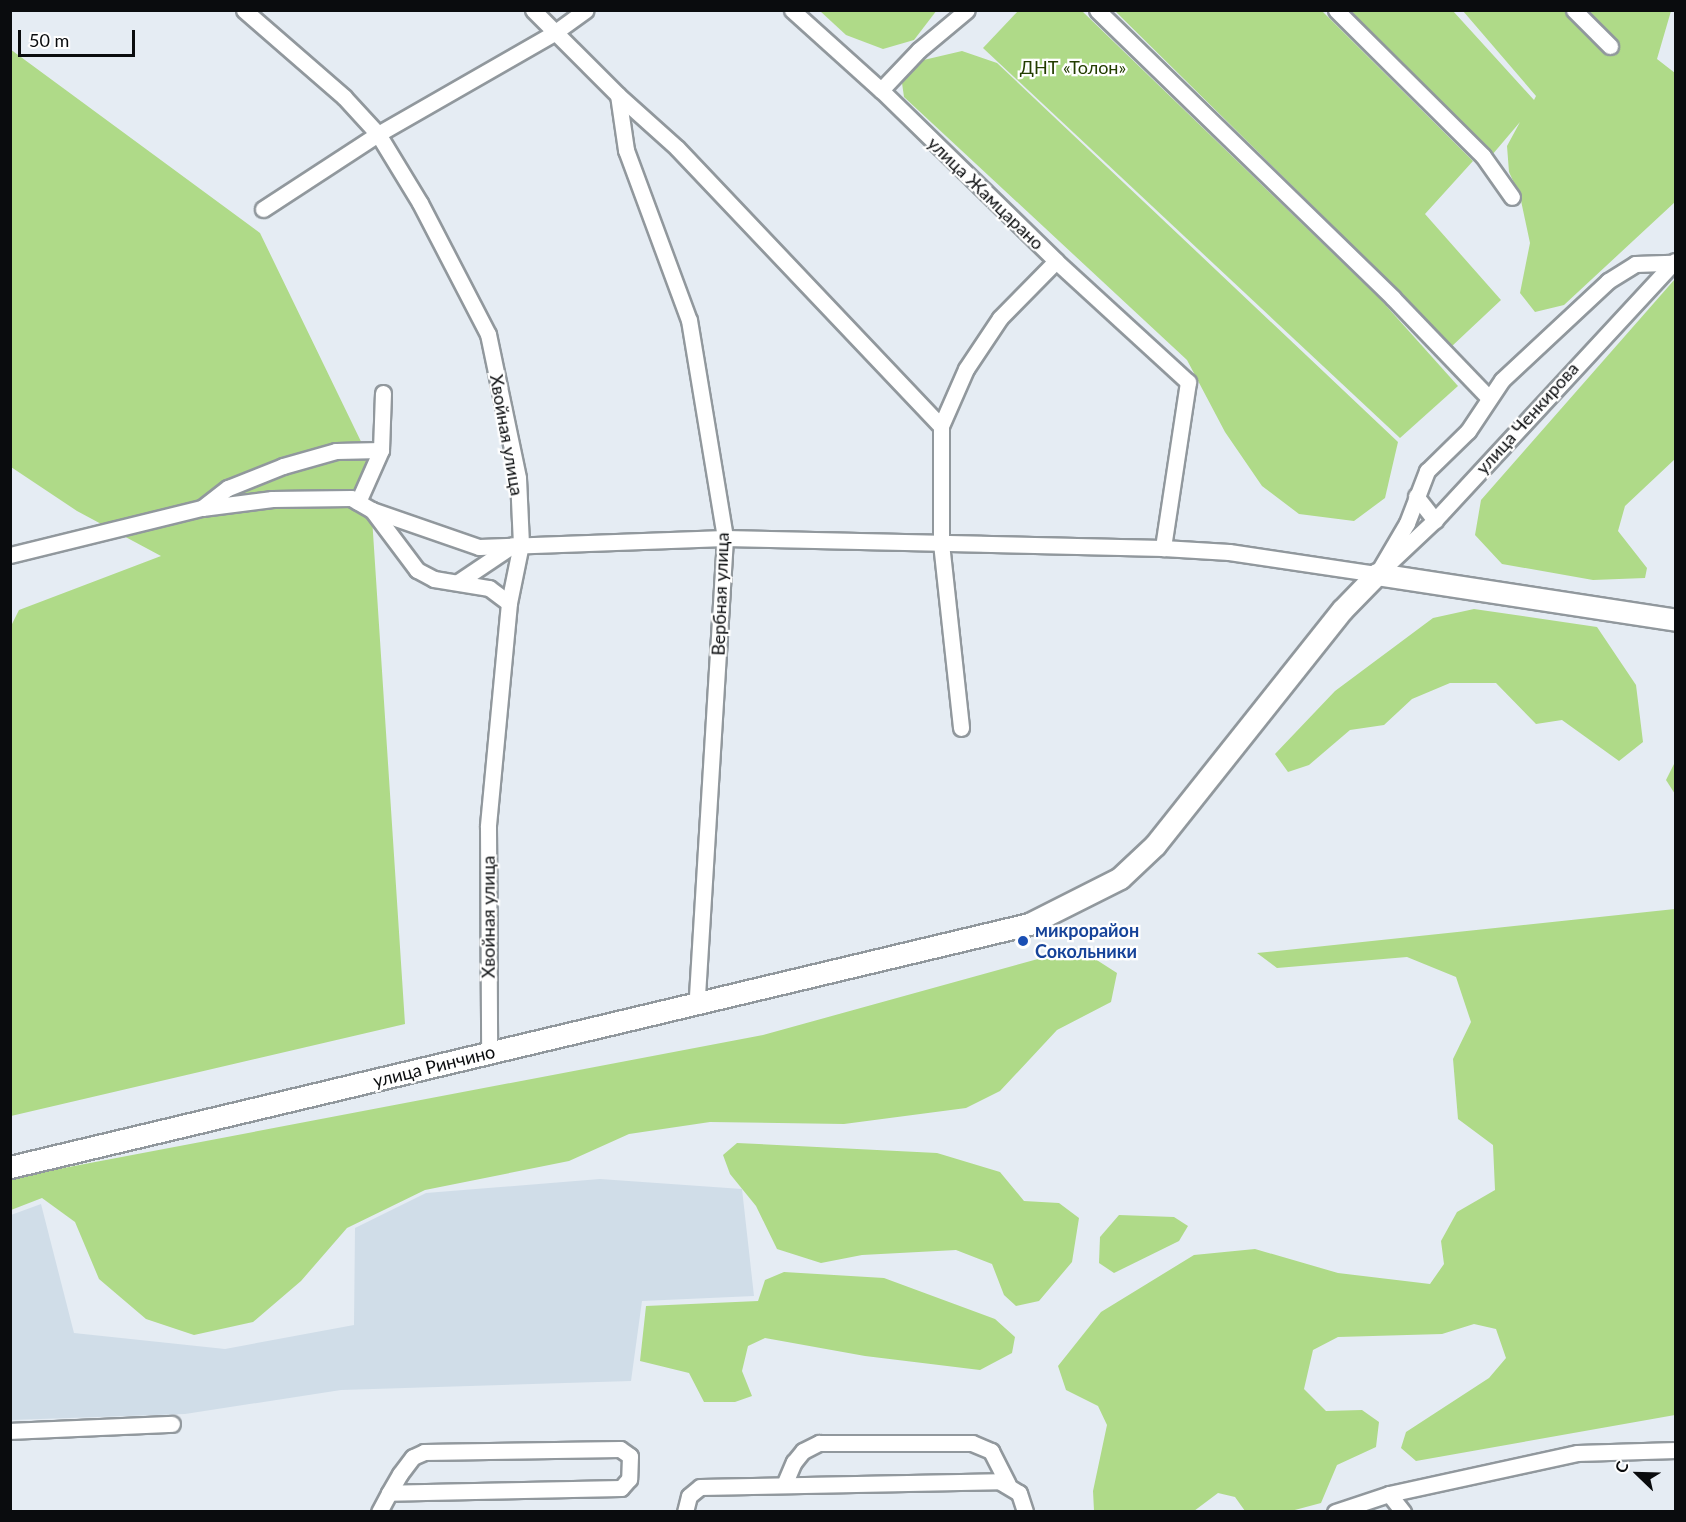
<!DOCTYPE html>
<html>
<head>
<meta charset="utf-8">
<style>
	body { margin:0 }
	#map { position:relative; width:1686px; height:1522px; overflow:hidden; background:#e5ecf3; font-family:Lato,sans-serif }
	div>[style] { position:absolute }
	.built>* { inset:0; background:#d0dde8 }
	.green>* { inset:0; background:#afda88 }
	.roads { filter:drop-shadow(2px 0 #91989d) drop-shadow(-2px 0 #91989d) drop-shadow(0 2px #91989d) drop-shadow(0 -2px #91989d) }
	.street>* { height:15px; margin:-7.5px; padding:0 7.5px; transform-origin:7.5px; border-radius:7.5px; background:#fff }
	.secondary>* { height:21px; margin:-10.5px; padding:0 10.5px; transform-origin:10.5px; border-radius:10.5px; background:#fff }
	.dots>* { width:16px; height:16px; translate:-50% -50%; box-sizing:border-box; border:3px solid #fff; border-radius:50% }
	span { translate:-50% -50%; white-space:nowrap; text-align:center; line-height:1.15; -webkit-text-stroke:4.5px #fff; paint-order:stroke }
	.park-label { font-size:18px; color:#233d00 }
	.street-label { font-size:18px; color:#0a0c0e }
	.transit-label { font-size:18px; color:#164399; font-weight:700 }
	.left { translate:0 -50%; text-align:left }
	.frame { position:absolute; inset:0; border:12px solid #0a0c0e; pointer-events:none }
	.north { position:absolute; left:1608px; top:1444px; width:60px; height:60px; -webkit-text-stroke:4px #fff; paint-order:stroke; rotate:293deg; font-size:16px; font-weight:700; line-height:24px; text-align:center; color:#0a0c0e }
	.north::after { content:''; display:block; margin:auto; width:21px; height:27px; background:#0a0c0e; clip-path:polygon(50% 0,100% 100%,50% 72%,0 100%) }
	.scale { position:absolute; left:18px; top:30px; width:117px; height:27px; box-sizing:border-box; border:3px solid #0a0c0e; border-top:0; padding-left:8px; font-size:18px; line-height:21px; white-space:nowrap; color:#0a0c0e; -webkit-text-stroke:4px #fff; paint-order:stroke }
</style>
</head>
<body>
<div id="map">
	<div class="built">
		<i style="clip-path:polygon(600px 1179px,742px 1189px,754px 1296px,642px 1301px,631px 1381px,341px 1390px,185px 1414px,11px 1420px,11px 1215px,41px 1204px,74px 1333px,225px 1349px,354px 1325px,355px 1228px,426px 1193px)"></i>
	</div>
	<div class="green">
		<i style="clip-path:polygon(937px 10px,914px 40px,883px 49px,846px 35px,820px 11px)"></i>
		<i style="clip-path:polygon(1019px 10px,1082px 11px,1381px 300px,1458px 386px,1400px 438px,983px 48px)"></i>
		<i style="clip-path:polygon(1115px 11px,1322px 11px,1473px 161px,1425px 214px,1501px 300px,1451px 347px,1397px 289px)"></i>
		<i style="clip-path:polygon(1346px 11px,1453px 11px,1534px 100px,1536px 96px,1463px 11px,1671px 11px,1657px 59px,1675px 73px,1675px 202px,1564px 305px,1535px 312px,1520px 293px,1530px 243px,1520px 196px,1509px 172px,1507px 146px,1520px 122px,1492px 155px)"></i>
		<i style="clip-path:polygon(10px 49px,260px 233px,368px 456px,405px 1024px,11px 1116px,11px 626px,19px 610px,161px 556px,77px 511px,11px 467px)"></i>
		<i style="clip-path:polygon(962px 51px,997px 63px,1398px 442px,1385px 498px,1354px 521px,1299px 514px,1262px 486px,1225px 432px,1187px 360px,904px 97px,901px 76px,915px 62px)"></i>
		<i style="clip-path:polygon(1675px 279px,1675px 459px,1625px 506px,1618px 531px,1647px 568px,1645px 578px,1593px 580px,1502px 564px,1475px 535px,1481px 500px)"></i>
		<i style="clip-path:polygon(1474px 609px,1597px 627px,1636px 685px,1643px 742px,1619px 761px,1562px 720px,1536px 724px,1496px 683px,1450px 683px,1412px 699px,1384px 725px,1350px 730px,1309px 765px,1288px 772px,1275px 754px,1335px 691px,1433px 618px)"></i>
		<i style="clip-path:polygon(1675px 762px,1675px 794px,1666px 780px)"></i>
		<i style="clip-path:polygon(1675px 909px,1675px 1415px,1416px 1461px,1401px 1448px,1406px 1432px,1489px 1378px,1506px 1358px,1496px 1329px,1474px 1324px,1442px 1334px,1338px 1337px,1313px 1350px,1304px 1389px,1326px 1411px,1362px 1410px,1379px 1422px,1376px 1447px,1337px 1465px,1321px 1503px,1291px 1511px,1245px 1511px,1235px 1497px,1218px 1493px,1194px 1511px,1094px 1511px,1093px 1491px,1107px 1425px,1098px 1406px,1066px 1390px,1058px 1366px,1101px 1312px,1194px 1255px,1255px 1249px,1338px 1273px,1430px 1284px,1444px 1264px,1441px 1241px,1457px 1212px,1495px 1190px,1493px 1145px,1458px 1119px,1453px 1059px,1471px 1022px,1456px 977px,1407px 957px,1277px 968px,1257px 953px)"></i>
		<i style="clip-path:polygon(1078px 948px,1117px 973px,1111px 1002px,1057px 1030px,1000px 1091px,966px 1108px,844px 1124px,710px 1122px,629px 1134px,569px 1161px,425px 1190px,347px 1228px,301px 1281px,253px 1322px,194px 1335px,146px 1319px,99px 1279px,75px 1222px,42px 1198px,11px 1210px,11px 1178px,763px 1035px)"></i>
		<i style="clip-path:polygon(737px 1143px,937px 1153px,1000px 1172px,1024px 1201px,1059px 1203px,1079px 1218px,1072px 1262px,1039px 1301px,1016px 1306px,1004px 1295px,992px 1264px,956px 1250px,862px 1255px,821px 1263px,777px 1249px,756px 1206px,730px 1174px,723px 1155px)"></i>
		<i style="clip-path:polygon(1119px 1215px,1174px 1217px,1188px 1226px,1179px 1241px,1114px 1273px,1099px 1263px,1100px 1237px)"></i>
		<i style="clip-path:polygon(784px 1272px,884px 1278px,995px 1319px,1015px 1337px,1012px 1353px,980px 1370px,865px 1356px,765px 1338px,748px 1346px,742px 1371px,752px 1396px,735px 1402px,704px 1402px,689px 1373px,640px 1361px,646px 1306px,758px 1301px,765px 1280px)"></i>
	</div>
	<div class="roads">
		<div class="street">
			<i style="left:244px;top:10px;width:133px;rotate:41deg"></i>
			<i style="left:344px;top:97px;width:50px;rotate:47.4deg"></i>
			<i style="left:378px;top:134px;width:81px;rotate:58.7deg"></i>
			<i style="left:420px;top:203px;width:148px;rotate:62.6deg"></i>
			<i style="left:488px;top:334px;width:147px;rotate:78.2deg"></i>
			<i style="left:518px;top:478px;width:66px;rotate:87.4deg"></i>
			<i style="left:521px;top:544px;width:60px;rotate:101.5deg"></i>
			<i style="left:509px;top:603px;width:225px;rotate:95.4deg"></i>
			<i style="left:488px;top:827px;width:225px;rotate:89.7deg"></i>
			<i style="left:533px;top:10px;width:120px;rotate:45deg"></i>
			<i style="left:618px;top:95px;width:56px;rotate:81.7deg"></i>
			<i style="left:626px;top:150px;width:181px;rotate:69.7deg"></i>
			<i style="left:689px;top:320px;width:221px;rotate:80.6deg"></i>
			<i style="left:725px;top:538px;width:463px;rotate:93.5deg"></i>
			<i style="left:792px;top:10px;width:120px;rotate:42deg"></i>
			<i style="left:881px;top:90px;width:245px;rotate:44.3deg"></i>
			<i style="left:1056px;top:261px;width:80px;rotate:134.5deg"></i>
			<i style="left:1000px;top:318px;width:61px;rotate:123.7deg"></i>
			<i style="left:966px;top:369px;width:62px;rotate:113.7deg"></i>
			<i style="left:1097px;top:10px;width:413px;rotate:44.2deg"></i>
			<i style="left:1393px;top:298px;width:137px;rotate:46.2deg"></i>
			<i style="left:1336px;top:10px;width:207px;rotate:44.8deg"></i>
			<i style="left:1483px;top:156px;width:50px;rotate:54.7deg"></i>
			<i style="left:1574px;top:10px;width:51px;rotate:45deg"></i>
			<i style="left:881px;top:90px;width:55px;rotate:-46.5deg"></i>
			<i style="left:919px;top:50px;width:62px;rotate:-39.8deg"></i>
			<i style="left:618px;top:95px;width:79px;rotate:41.9deg"></i>
			<i style="left:677px;top:148px;width:383px;rotate:46.5deg"></i>
			<i style="left:941px;top:426px;width:117px;rotate:90deg"></i>
			<i style="left:941px;top:543px;width:186px;rotate:83.8deg"></i>
			<i style="left:263px;top:209px;width:137px;rotate:-33.1deg"></i>
			<i style="left:378px;top:134px;width:203px;rotate:-29.8deg"></i>
			<i style="left:554px;top:33px;width:39px;rotate:-36deg"></i>
			<i style="left:1056px;top:261px;width:179px;rotate:42.5deg"></i>
			<i style="left:1188px;top:382px;width:168px;rotate:98.6deg"></i>
			<i style="left:1416px;top:496px;width:31px;rotate:52deg"></i>
			<i style="left:358px;top:502px;width:57px;rotate:-66.1deg"></i>
			<i style="left:381px;top:450px;width:57px;rotate:-88deg"></i>
			<i style="left:202px;top:508px;width:33px;rotate:-38deg"></i>
			<i style="left:228px;top:488px;width:59px;rotate:-21.8deg"></i>
			<i style="left:283px;top:466px;width:55px;rotate:-15.8deg"></i>
			<i style="left:336px;top:451px;width:45px;rotate:-1.3deg"></i>
			<i style="left:372px;top:510px;width:75px;rotate:53.1deg"></i>
			<i style="left:417px;top:570px;width:19px;rotate:28deg"></i>
			<i style="left:434px;top:579px;width:56px;rotate:9.3deg"></i>
			<i style="left:489px;top:588px;width:25px;rotate:37deg"></i>
			<i style="left:10px;top:555px;width:198px;rotate:-13.8deg"></i>
			<i style="left:202px;top:508px;width:71px;rotate:-7.3deg"></i>
			<i style="left:272px;top:499px;width:79px;rotate:-0.7deg"></i>
			<i style="left:351px;top:498px;width:24px;rotate:30deg"></i>
			<i style="left:372px;top:510px;width:113px;rotate:19.1deg"></i>
			<i style="left:479px;top:547px;width:246px;rotate:-2.1deg"></i>
			<i style="left:725px;top:538px;width:438px;rotate:1.3deg"></i>
			<i style="left:1163px;top:548px;width:66px;rotate:3.5deg"></i>
			<i style="left:1229px;top:552px;width:150px;rotate:8.5deg"></i>
			<i style="left:1386px;top:566px;width:67px;rotate:-43.2deg"></i>
			<i style="left:1435px;top:520px;width:353px;rotate:-47.2deg"></i>
			<i style="left:1377px;top:574px;width:59px;rotate:-59.5deg"></i>
			<i style="left:1407px;top:523px;width:56px;rotate:-69deg"></i>
			<i style="left:1427px;top:471px;width:57px;rotate:-44.3deg"></i>
			<i style="left:1468px;top:431px;width:61px;rotate:-56.3deg"></i>
			<i style="left:1502px;top:380px;width:145px;rotate:-43deg"></i>
			<i style="left:1608px;top:281px;width:32px;rotate:-32deg"></i>
			<i style="left:1635px;top:264px;width:37px;rotate:-2deg"></i>
			<i style="left:458px;top:582px;width:66px;rotate:-33.9deg"></i>
			<i style="left:10px;top:1431px;width:162px;rotate:-2.5deg"></i>
			<i style="left:784px;top:1485px;width:25px;rotate:-67deg"></i>
			<i style="left:794px;top:1462px;width:14px;rotate:-51deg"></i>
			<i style="left:803px;top:1451px;width:18px;rotate:-27deg"></i>
			<i style="left:819px;top:1443px;width:153px"></i>
			<i style="left:972px;top:1443px;width:21px;rotate:23deg"></i>
			<i style="left:991px;top:1451px;width:37px;rotate:63deg"></i>
			<i style="left:1389px;top:1494px;width:23px;rotate:52deg"></i>
			<i style="left:379px;top:1512px;width:21px;rotate:-62deg"></i>
			<i style="left:389px;top:1493px;width:22px;rotate:-60deg"></i>
			<i style="left:400px;top:1474px;width:21px;rotate:-53deg"></i>
			<i style="left:413px;top:1457px;width:12px;rotate:-24deg"></i>
			<i style="left:424px;top:1452px;width:196px;rotate:-0.9deg"></i>
			<i style="left:620px;top:1449px;width:12px;rotate:35deg"></i>
			<i style="left:630px;top:1456px;width:23px;rotate:92deg"></i>
			<i style="left:629px;top:1479px;width:12px;rotate:132deg"></i>
			<i style="left:621px;top:1488px;width:232px;rotate:178.8deg"></i>
			<i style="left:685px;top:1512px;width:16px;rotate:-76deg"></i>
			<i style="left:689px;top:1496px;width:14px;rotate:-39deg"></i>
			<i style="left:700px;top:1487px;width:299px;rotate:-1.1deg"></i>
			<i style="left:999px;top:1481px;width:23px;rotate:31deg"></i>
			<i style="left:1019px;top:1493px;width:20px;rotate:72deg"></i>
			<i style="left:1335px;top:1512px;width:57px;rotate:-18.4deg"></i>
			<i style="left:1389px;top:1494px;width:192px;rotate:-12.3deg"></i>
			<i style="left:1577px;top:1453px;width:99px;rotate:-1.7deg"></i>
		</div>
		<div class="secondary">
			<i style="left:10px;top:1167px;width:1048px;rotate:-13.41deg"></i>
			<i style="left:1029px;top:924px;width:102px;rotate:-26.8deg"></i>
			<i style="left:1120px;top:878px;width:48px;rotate:-43.3deg"></i>
			<i style="left:1155px;top:845px;width:300px;rotate:-51.5deg"></i>
			<i style="left:1342px;top:610px;width:50px;rotate:-45.8deg"></i>
			<i style="left:1377px;top:574px;width:303px;rotate:8.7deg"></i>
		</div>
	</div>
	<div class="dots">
		<i style="left:1023px;top:941px;background:#1a4fb4"></i>
	</div>
	<div class="park-label">
		<span style="left:1073px;top:67px">ДНТ «Толон»</span>
	</div>
	<div class="street-label">
		<span style="left:986px;top:193px;rotate:44deg">улица Жамцарано</span>
		<span style="left:1527px;top:418px;rotate:-48deg">улица Ченкирова</span>
		<span style="left:507px;top:435px;rotate:80deg">Хвойная улица</span>
		<span style="left:720px;top:594px;rotate:-88deg">Вербная улица</span>
		<span style="left:488px;top:917px;rotate:-90deg">Хвойная улица</span>
		<span style="left:434px;top:1066px;rotate:-14deg">улица Ринчино</span>
	</div>
	<div class="transit-label">
		<span class="left" style="left:1035px;top:941px">микрорайон<br>Сокольники</span>
	</div>
	<div class="frame"></div>
	<div class="north">С</div>
	<div class="scale">50 m</div>
</div>
</body>
</html>
